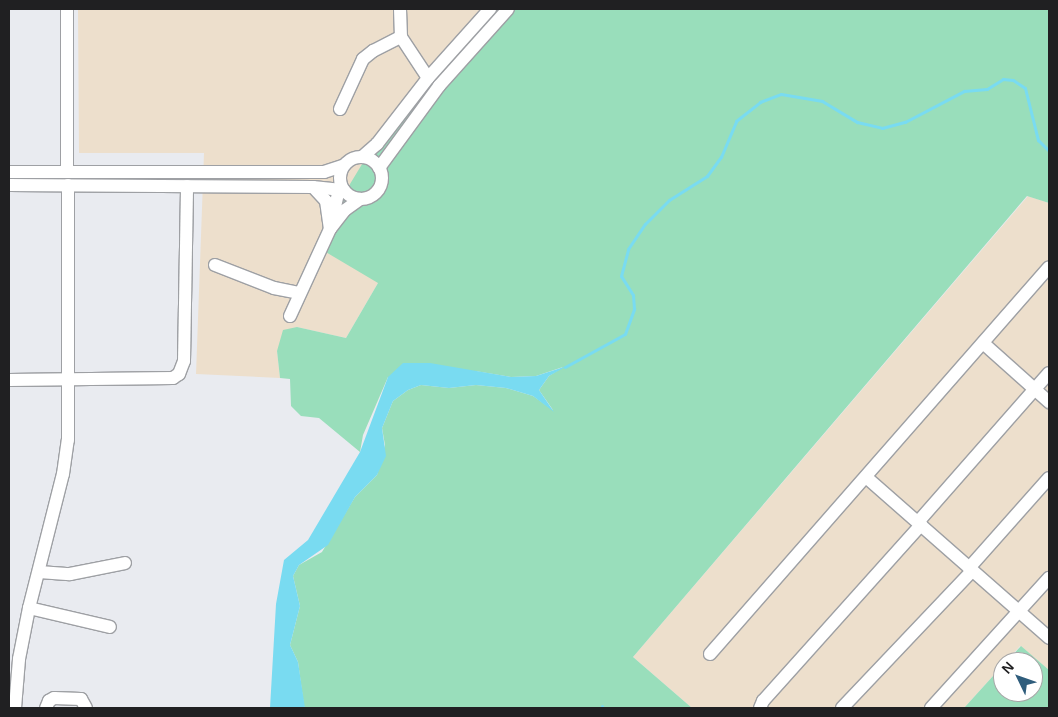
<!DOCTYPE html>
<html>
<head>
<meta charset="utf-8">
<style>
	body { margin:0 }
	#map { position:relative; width:1058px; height:717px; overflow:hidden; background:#e9ebf0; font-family:Helvetica,sans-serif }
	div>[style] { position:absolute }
	.industrial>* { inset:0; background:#eddfcc }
	.green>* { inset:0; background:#99debb }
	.water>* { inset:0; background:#79dbf1 }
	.stream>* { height:3px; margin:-1.5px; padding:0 1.5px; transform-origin:1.5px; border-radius:1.5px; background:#79dbf1 }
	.roads { filter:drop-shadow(1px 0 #9ea0a4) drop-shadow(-1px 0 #9ea0a4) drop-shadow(0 1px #9ea0a4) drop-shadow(0 -1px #9ea0a4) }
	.minor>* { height:12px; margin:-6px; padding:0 6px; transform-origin:6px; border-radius:6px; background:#fff }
	.minor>.ring { margin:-6px; padding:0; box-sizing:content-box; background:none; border:12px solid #fff; border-radius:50% }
	span { translate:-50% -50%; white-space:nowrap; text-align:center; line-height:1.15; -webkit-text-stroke:4.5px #fff; paint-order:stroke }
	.frame { position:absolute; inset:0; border:10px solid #202022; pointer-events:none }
	.north { position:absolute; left:993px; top:652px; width:50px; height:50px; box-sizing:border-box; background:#fff; border:1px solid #a6a6a7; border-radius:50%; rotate:312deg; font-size:14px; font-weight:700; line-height:20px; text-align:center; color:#202022 }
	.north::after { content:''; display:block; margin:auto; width:18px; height:22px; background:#2f5d7c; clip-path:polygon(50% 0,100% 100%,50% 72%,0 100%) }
</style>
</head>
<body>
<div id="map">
	<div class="industrial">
		<i style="clip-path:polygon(78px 9px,491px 9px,378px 283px,346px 338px,297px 327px,277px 351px,280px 378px,196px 374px,204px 153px,79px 153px)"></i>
		<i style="clip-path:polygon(1028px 196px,1049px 203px,1049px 670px,1020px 646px,964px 708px,692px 708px,633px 657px)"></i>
	</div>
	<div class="green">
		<i style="clip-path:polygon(491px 9px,1049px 9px,1049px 203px,1027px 196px,633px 657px,692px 708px,305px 708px,304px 706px,298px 662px,290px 645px,300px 606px,293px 576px,299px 565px,322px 552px,355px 497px,377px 475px,385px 445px,382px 428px,393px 401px,408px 390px,421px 385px,449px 388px,476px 385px,506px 388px,533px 396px,553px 410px,539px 390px,549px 376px,563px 367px,536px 376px,511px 377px,475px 371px,388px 377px,363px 435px,360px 452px,319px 418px,301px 416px,291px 406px,290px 379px,280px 378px,277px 351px,283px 330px,297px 327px,346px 338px,378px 283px,324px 251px,350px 184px,370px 151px)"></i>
		<i style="clip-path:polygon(1021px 646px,1049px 670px,1049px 708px,964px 708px,1003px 665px,1003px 692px,1033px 692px,1033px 662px,1006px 662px)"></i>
	</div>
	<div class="water">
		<i style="clip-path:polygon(403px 363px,430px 363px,511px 377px,536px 376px,567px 366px,549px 376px,539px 390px,554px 412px,533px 396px,506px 388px,476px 385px,449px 388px,421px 385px,408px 390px,393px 401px,382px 428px,386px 456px,377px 475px,355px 497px,328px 545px,299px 565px,293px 576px,300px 606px,290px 645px,298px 662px,305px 708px,270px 708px,276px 604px,284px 560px,308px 540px,360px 452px,388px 377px)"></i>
	</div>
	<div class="stream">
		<i style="left:565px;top:367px;width:68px;rotate:-28.8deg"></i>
		<i style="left:625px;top:334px;width:27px;rotate:-70deg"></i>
		<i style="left:634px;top:309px;width:14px;rotate:-94deg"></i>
		<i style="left:633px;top:295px;width:22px;rotate:-122deg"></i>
		<i style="left:621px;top:276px;width:28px;rotate:-75deg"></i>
		<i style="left:628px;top:249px;width:30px;rotate:-56deg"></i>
		<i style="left:645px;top:224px;width:34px;rotate:-45deg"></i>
		<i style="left:669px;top:200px;width:45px;rotate:-32.3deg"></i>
		<i style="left:707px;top:176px;width:24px;rotate:-54deg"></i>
		<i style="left:721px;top:157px;width:39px;rotate:-67deg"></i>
		<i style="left:736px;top:121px;width:31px;rotate:-38deg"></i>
		<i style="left:760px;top:102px;width:22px;rotate:-21deg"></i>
		<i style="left:781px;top:94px;width:42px;rotate:9.7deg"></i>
		<i style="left:822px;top:101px;width:41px;rotate:31deg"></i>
		<i style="left:857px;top:122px;width:26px;rotate:13deg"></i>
		<i style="left:882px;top:128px;width:24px;rotate:-15deg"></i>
		<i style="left:905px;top:122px;width:67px;rotate:-27.7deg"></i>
		<i style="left:964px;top:91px;width:23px;rotate:-5deg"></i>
		<i style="left:987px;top:89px;width:19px;rotate:-32deg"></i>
		<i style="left:1003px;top:79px;width:10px;rotate:6deg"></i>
		<i style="left:1013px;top:80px;width:14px;rotate:34deg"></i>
		<i style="left:1025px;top:88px;width:54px;rotate:76deg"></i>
		<i style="left:1038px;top:140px;width:16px;rotate:45deg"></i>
		<i style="left:602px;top:706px;width:2px;rotate:90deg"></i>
	</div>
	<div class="roads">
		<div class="minor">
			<i style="left:67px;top:9px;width:163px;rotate:90deg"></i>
			<i style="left:400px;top:9px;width:28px;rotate:88deg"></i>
			<i style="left:401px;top:37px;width:49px;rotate:56.6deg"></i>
			<i style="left:340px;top:109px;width:55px;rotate:-65.3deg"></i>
			<i style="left:363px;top:59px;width:13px;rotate:-39deg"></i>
			<i style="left:373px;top:51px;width:31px;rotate:-27deg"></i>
			<i style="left:362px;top:157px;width:20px;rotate:-41deg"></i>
			<i style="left:377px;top:144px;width:83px;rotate:-52.3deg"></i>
			<i style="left:428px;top:78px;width:93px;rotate:-48.1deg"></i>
			<i class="ring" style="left:340px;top:157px;width:30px;height:30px"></i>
			<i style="left:379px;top:168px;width:102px;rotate:-53.8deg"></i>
			<i style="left:439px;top:86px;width:103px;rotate:-48.1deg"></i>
			<i style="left:9px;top:172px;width:315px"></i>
			<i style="left:324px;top:172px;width:20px;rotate:-18deg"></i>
			<i style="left:9px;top:185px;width:304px;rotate:0.4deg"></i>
			<i style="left:313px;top:187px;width:31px;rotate:6deg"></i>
			<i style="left:313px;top:187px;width:19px;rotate:47deg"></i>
			<i style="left:326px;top:201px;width:28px;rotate:82deg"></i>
			<i style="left:330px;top:229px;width:24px;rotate:-52deg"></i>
			<i style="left:345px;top:210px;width:19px;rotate:-36deg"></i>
			<i style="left:215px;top:265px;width:63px;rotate:21.3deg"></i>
			<i style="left:274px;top:288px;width:25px;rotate:11deg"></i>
			<i style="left:290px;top:316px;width:96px;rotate:-65.3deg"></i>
			<i style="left:330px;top:229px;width:41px;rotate:-77.3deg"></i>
			<i style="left:983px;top:343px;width:89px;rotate:41.8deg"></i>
			<i style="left:9px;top:380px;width:164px;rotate:-0.7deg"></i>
			<i style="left:173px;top:378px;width:7px;rotate:-34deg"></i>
			<i style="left:179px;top:374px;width:14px;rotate:-69deg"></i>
			<i style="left:184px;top:361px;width:175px;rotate:-89deg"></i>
			<i style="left:866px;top:477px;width:244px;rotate:41.3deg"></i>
			<i style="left:918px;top:522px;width:198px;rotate:-48.7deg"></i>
			<i style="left:969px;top:568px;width:120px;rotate:-48.4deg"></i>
			<i style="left:39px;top:572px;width:31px;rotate:4deg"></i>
			<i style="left:70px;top:574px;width:56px;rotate:-11.3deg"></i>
			<i style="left:29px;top:608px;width:83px;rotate:13.2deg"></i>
			<i style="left:710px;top:654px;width:514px;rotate:-48.78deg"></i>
			<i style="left:15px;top:708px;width:49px;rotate:-85.3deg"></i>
			<i style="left:19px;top:659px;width:52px;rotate:-78.9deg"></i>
			<i style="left:29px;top:608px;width:138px;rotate:-75.8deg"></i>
			<i style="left:63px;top:474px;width:34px;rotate:-82deg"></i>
			<i style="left:68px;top:440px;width:255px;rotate:-90deg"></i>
			<i style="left:46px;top:708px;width:8px;rotate:-67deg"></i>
			<i style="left:49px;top:701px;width:6px;rotate:-31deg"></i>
			<i style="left:54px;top:698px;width:27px;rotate:2deg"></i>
			<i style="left:81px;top:699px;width:10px;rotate:61deg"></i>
			<i style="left:760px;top:708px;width:8px;rotate:-67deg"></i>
			<i style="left:763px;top:701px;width:237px;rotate:-48.1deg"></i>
			<i style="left:842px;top:708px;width:189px;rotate:-46.5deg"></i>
			<i style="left:931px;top:708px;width:176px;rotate:-47.8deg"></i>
		</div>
	</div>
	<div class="frame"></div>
	<div class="north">N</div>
</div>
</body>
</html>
